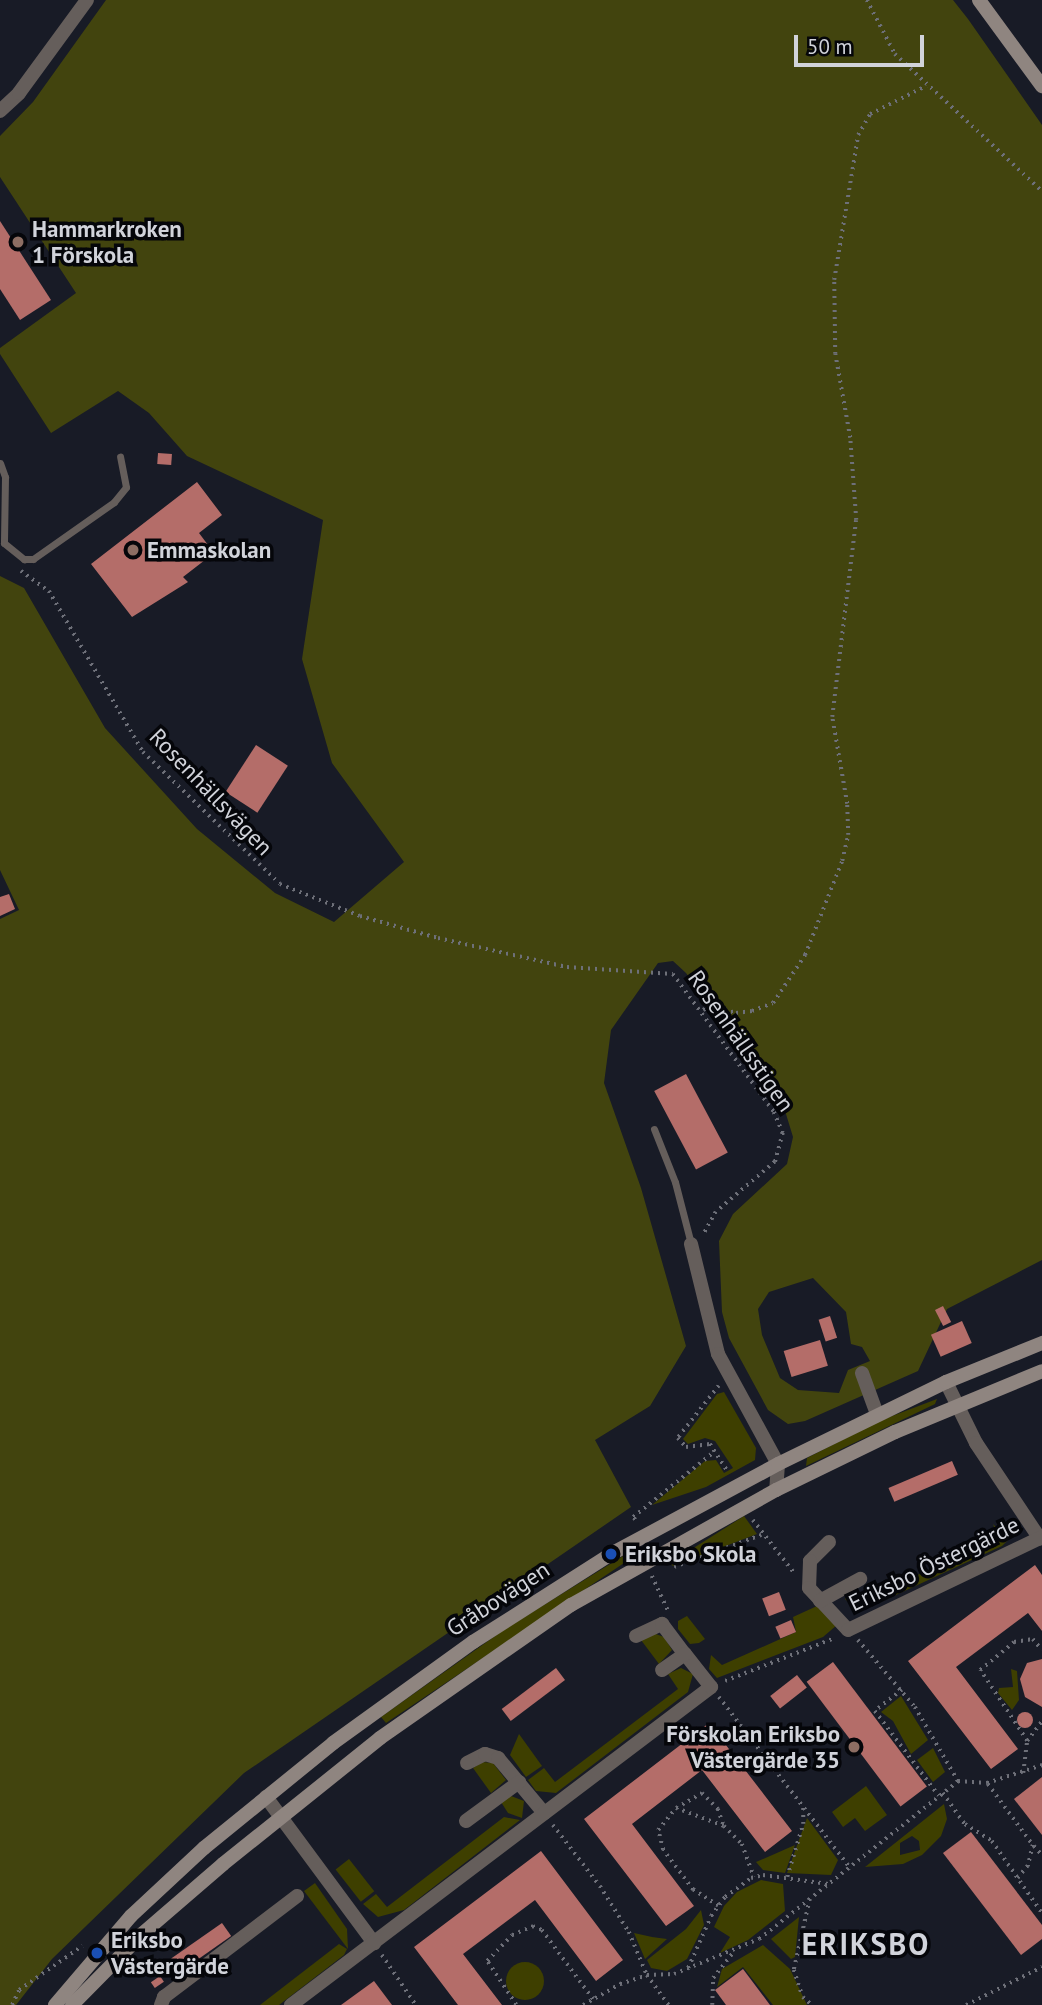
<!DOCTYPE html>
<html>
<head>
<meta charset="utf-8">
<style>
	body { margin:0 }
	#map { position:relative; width:1042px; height:2005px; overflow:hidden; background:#181b26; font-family:"PT Sans",sans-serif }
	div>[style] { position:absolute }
	.green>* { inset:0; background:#3e3f00; transform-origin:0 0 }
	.round { border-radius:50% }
	.forest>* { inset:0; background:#42440e }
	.building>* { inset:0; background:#b46d69; transform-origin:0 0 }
	.path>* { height:3.5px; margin-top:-1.75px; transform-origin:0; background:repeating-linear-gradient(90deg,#6e7079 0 2px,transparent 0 7px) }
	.lane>* { height:7px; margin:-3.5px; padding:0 3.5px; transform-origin:3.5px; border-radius:3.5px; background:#655e5b }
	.street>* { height:14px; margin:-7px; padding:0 7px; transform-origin:7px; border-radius:7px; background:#655e5b }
	.secondary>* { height:14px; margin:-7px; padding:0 7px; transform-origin:7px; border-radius:7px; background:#8f8580 }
	.dots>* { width:19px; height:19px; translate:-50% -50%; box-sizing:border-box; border:4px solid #05060a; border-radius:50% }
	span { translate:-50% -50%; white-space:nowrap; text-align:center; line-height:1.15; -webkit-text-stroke:7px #05060a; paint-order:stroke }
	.poi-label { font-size:23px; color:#d1d3da; font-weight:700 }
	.left { translate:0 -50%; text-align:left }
	.right { translate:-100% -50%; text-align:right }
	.street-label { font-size:23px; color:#d1d3da }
	.district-label { font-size:30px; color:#d1d3da; font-weight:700; letter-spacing:2px }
	.scale { position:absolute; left:794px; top:35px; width:130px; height:32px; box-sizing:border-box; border:4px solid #d1d3da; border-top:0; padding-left:9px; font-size:21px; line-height:24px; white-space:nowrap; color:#d1d3da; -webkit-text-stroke:5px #05060a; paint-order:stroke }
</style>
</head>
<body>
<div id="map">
	<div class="green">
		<i style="clip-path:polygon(724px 1392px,756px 1448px,755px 1460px,706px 1487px,652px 1505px,705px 1461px,716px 1460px,724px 1473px,733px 1468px,715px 1441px,705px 1438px,688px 1444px,683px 1439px,717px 1394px)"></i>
		<i style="clip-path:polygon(937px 1399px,935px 1404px,806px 1466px,807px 1458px,879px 1421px)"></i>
		<i style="clip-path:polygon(744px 1516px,757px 1534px,673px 1566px,670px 1563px)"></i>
		<i style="clip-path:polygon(993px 1524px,1008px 1540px,1002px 1546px,859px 1612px,845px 1599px,852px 1590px,859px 1602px,998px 1538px)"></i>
		<i style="clip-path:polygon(636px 1548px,639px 1552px,627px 1561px,386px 1723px,381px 1717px,505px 1629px)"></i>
		<i style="clip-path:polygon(817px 1606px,837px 1625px,823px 1637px,717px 1678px,709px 1669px,711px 1655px,722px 1665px,796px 1632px,793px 1617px)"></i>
		<i style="clip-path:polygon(687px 1616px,705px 1639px,699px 1643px,690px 1644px,678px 1629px,678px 1621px)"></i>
		<i style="clip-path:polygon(653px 1633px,664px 1637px,672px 1650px,659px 1664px,641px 1640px)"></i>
		<i style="clip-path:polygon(681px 1668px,693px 1674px,688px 1692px,556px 1793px,536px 1791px,528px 1780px,544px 1768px,555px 1782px,678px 1689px,668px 1674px)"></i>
		<i style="clip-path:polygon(1011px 1669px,1017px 1671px,1019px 1700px,1012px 1710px,998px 1693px,999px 1688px,1013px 1687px)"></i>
		<i style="clip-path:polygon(901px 1696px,928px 1740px,911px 1754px,893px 1721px,881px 1712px)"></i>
		<i style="clip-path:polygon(519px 1734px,542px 1766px,526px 1777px,510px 1755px)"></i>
		<i style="clip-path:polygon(933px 1748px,945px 1772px,933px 1782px,917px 1760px)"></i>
		<i style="clip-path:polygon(482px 1762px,493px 1763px,506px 1780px,491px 1793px,473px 1768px)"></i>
		<i style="clip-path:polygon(866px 1786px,887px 1815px,865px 1831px,855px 1818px,843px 1827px,832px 1812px)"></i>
		<i style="clip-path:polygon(511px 1796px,524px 1801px,522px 1818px,508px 1813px,501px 1802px)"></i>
		<i style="clip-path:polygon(evenodd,944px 1804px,947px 1819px,941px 1836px,922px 1855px,903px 1864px,865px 1867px,944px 1804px,912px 1836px,919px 1841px,920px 1850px,900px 1855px,900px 1843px,912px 1836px)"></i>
		<i style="clip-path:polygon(504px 1817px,520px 1820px,404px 1910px,378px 1917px,363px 1904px,376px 1894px,387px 1907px)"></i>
		<i style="clip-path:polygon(807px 1818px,838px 1860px,831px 1875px,787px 1873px)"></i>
		<i style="clip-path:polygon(795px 1845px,785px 1873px,763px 1870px,756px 1862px)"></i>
		<i style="left:349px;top:1859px;width:41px;height:17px;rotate:52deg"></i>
		<i style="clip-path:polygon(761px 1880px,783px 1884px,785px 1911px,748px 1940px,720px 1953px,730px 1937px,714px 1927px,724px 1906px,737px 1892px)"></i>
		<i style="clip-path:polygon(315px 1883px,347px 1929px,348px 1949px,304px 1891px)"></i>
		<i style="clip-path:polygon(701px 1910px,704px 1925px,687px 1959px,667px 1971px,651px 1968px,647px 1960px,686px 1929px)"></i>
		<i style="clip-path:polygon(799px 1917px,795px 1957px,791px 1959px,771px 1939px)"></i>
		<i style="clip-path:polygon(634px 1933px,652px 1937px,667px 1939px,645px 1959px)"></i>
		<i style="clip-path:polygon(339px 1944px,347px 1949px,344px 1955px,279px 2005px,260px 2005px)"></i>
		<i style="clip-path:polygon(763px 1945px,790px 1969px,807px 2005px,773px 2005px,743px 1967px,717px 1987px,722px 1969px)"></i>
		<i class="round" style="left:506px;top:1962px;width:38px;height:38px"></i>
	</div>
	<div class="forest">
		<i style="clip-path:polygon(evenodd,106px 0,953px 0,968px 19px,1042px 125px,1042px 1260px,947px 1309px,918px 1371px,805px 1421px,788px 1424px,768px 1410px,729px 1338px,722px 1312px,719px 1241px,733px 1214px,787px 1164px,793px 1137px,786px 1114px,686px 973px,673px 961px,658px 963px,611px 1030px,604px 1083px,641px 1188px,686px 1346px,650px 1406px,595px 1440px,631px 1507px,244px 1773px,52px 1959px,16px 2005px,0 2005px,0 919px,19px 910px,0 870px,0 576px,24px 588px,105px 728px,197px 829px,275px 893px,334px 922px,404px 862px,332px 763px,302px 659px,323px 520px,187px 456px,149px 413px,118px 391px,51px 433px,0 354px,0 348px,76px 293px,0 177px,0 136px,33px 102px,106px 0,813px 1278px,846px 1312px,851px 1344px,862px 1347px,870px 1361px,848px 1370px,839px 1393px,798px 1390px,780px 1378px,762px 1335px,758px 1309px,769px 1292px,813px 1278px)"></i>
	</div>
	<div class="building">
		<i style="clip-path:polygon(0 221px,51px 300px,20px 320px,0 289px)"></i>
		<i style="left:158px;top:453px;width:14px;height:11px;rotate:4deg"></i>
		<i style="clip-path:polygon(197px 482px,222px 515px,199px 533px,214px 553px,183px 577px,188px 582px,132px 617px,91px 564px)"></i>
		<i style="left:256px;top:745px;width:38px;height:56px;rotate:33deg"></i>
		<i style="clip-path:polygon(9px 894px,15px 909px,0 916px,0 897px)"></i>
		<i style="left:686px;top:1074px;width:89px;height:36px;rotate:62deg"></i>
		<i style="left:943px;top:1306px;width:18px;height:9px;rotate:63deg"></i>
		<i style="left:830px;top:1316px;width:23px;height:12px;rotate:72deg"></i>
		<i style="left:962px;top:1321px;width:24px;height:34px;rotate:66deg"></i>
		<i style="left:820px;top:1340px;width:27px;height:38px;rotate:73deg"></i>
		<i style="left:952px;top:1461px;width:15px;height:69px;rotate:67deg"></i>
		<i style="clip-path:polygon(1035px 1565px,1042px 1575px,1042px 1631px,1028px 1613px,956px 1667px,1018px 1749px,991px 1769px,908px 1661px)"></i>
		<i style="left:779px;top:1592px;width:19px;height:18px;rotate:69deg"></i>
		<i style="left:791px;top:1620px;width:13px;height:17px;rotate:67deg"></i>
		<i style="clip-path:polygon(1042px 1659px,1042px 1707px,1025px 1697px,1020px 1679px,1027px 1663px)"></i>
		<i style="left:833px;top:1662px;width:156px;height:33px;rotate:53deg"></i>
		<i style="left:556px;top:1668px;width:15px;height:68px;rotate:53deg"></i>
		<i style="left:797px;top:1675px;width:16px;height:34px;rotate:52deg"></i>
		<i class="round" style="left:1017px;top:1712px;width:16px;height:16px"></i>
		<i style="clip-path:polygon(709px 1723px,792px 1831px,765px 1852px,702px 1770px,632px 1824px,694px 1906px,666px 1926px,584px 1819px)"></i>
		<i style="clip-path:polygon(1042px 1777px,1042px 1835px,1014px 1799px)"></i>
		<i style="clip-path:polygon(971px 1832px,1042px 1925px,1042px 1939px,1021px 1955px,943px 1853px)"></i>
		<i style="clip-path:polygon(541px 1851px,623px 1960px,596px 1981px,535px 1900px,463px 1954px,502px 2005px,458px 2005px,414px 1947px)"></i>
		<i style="left:222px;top:1923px;width:16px;height:69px;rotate:55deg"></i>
		<i style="clip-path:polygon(743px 1969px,770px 2005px,726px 2005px,715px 1990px)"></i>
		<i style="left:160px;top:1976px;width:7px;height:11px;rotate:56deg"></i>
		<i style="clip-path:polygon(374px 1981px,392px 2005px,341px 2005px)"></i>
	</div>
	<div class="path">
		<i style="left:867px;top:0;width:61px;rotate:62.6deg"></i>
		<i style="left:895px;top:54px;width:201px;rotate:43deg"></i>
		<i style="left:21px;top:571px;width:34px;rotate:36deg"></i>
		<i style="left:49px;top:591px;width:186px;rotate:59.7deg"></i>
		<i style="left:143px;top:752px;width:190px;rotate:43.9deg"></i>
		<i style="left:280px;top:884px;width:86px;rotate:21.8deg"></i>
		<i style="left:360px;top:916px;width:81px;rotate:15.8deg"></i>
		<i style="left:438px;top:938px;width:132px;rotate:12.7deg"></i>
		<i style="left:567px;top:967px;width:106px;rotate:3.8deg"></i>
		<i style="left:673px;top:974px;width:171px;rotate:53.8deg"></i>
		<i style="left:774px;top:1112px;width:23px;rotate:67deg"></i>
		<i style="left:783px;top:1133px;width:30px;rotate:105deg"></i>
		<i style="left:775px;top:1162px;width:77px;rotate:139.7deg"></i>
		<i style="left:716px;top:1212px;width:26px;rotate:119deg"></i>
		<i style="left:703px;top:1010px;width:9px;rotate:-32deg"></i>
		<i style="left:711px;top:1005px;width:26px;rotate:18deg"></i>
		<i style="left:736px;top:1013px;width:16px;rotate:-7deg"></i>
		<i style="left:752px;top:1011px;width:22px;rotate:-21deg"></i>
		<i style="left:773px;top:1003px;width:58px;rotate:-56.3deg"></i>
		<i style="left:805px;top:955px;width:101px;rotate:-68.5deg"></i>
		<i style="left:842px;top:861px;width:27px;rotate:-77deg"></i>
		<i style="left:848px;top:835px;width:31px;rotate:-92deg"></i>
		<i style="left:847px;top:804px;width:88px;rotate:-99.8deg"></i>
		<i style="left:832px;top:717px;width:198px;rotate:-83.1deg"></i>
		<i style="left:856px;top:520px;width:82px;rotate:-94.2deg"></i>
		<i style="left:850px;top:438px;width:85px;rotate:-100.1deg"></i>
		<i style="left:835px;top:354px;width:74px;rotate:-90.8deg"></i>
		<i style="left:834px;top:280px;width:147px;rotate:-80.6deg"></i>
		<i style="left:858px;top:135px;width:24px;rotate:-60deg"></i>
		<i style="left:870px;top:114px;width:63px;rotate:-26.6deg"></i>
		<i style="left:719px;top:1386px;width:66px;rotate:128.3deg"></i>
		<i style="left:678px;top:1438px;width:12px;rotate:48deg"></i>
		<i style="left:686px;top:1447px;width:24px;rotate:-7deg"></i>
		<i style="left:710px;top:1444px;width:31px;rotate:57deg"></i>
		<i style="left:635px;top:1520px;width:4px;rotate:-124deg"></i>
		<i style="left:633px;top:1517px;width:105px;rotate:-38.8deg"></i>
		<i style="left:753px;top:1520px;width:68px;rotate:52.1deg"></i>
		<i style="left:674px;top:1567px;width:93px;rotate:-20.2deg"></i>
		<i style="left:652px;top:1576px;width:38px;rotate:65deg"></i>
		<i style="left:858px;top:1640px;width:88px;rotate:49.6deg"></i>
		<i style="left:915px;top:1707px;width:86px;rotate:59.8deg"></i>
		<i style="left:958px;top:1781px;width:29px;rotate:4deg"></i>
		<i style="left:987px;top:1783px;width:58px;rotate:-18.1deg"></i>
		<i style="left:725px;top:1681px;width:118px;rotate:-21.4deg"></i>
		<i style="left:902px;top:1690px;width:34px;rotate:142deg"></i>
		<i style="left:875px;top:1711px;width:106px;rotate:53deg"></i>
		<i style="left:719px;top:1697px;width:217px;rotate:52.5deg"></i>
		<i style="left:1027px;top:1741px;width:25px;rotate:-53deg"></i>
		<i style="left:1023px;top:1773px;width:32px;rotate:-83deg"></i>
		<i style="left:1027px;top:1741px;width:85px;rotate:-123.5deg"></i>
		<i style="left:980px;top:1670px;width:44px;rotate:-39.5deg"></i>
		<i style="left:1014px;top:1642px;width:19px;rotate:-9deg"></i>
		<i style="left:1033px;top:1639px;width:14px;rotate:51deg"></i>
		<i style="left:988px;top:1784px;width:76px;rotate:53.6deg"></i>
		<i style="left:1033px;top:1845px;width:22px;rotate:103deg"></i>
		<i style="left:1028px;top:1866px;width:16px;rotate:130deg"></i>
		<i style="left:943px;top:1793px;width:38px;rotate:55deg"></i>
		<i style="left:965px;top:1824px;width:32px;rotate:32deg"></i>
		<i style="left:992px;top:1841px;width:88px;rotate:55.2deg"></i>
		<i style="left:676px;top:1808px;width:30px;rotate:-30deg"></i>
		<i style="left:702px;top:1793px;width:23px;rotate:45deg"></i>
		<i style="left:718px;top:1809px;width:18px;rotate:71deg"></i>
		<i style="left:553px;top:1825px;width:77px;rotate:52.4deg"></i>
		<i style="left:600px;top:1886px;width:54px;rotate:57.8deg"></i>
		<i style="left:629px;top:1932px;width:47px;rotate:67.3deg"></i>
		<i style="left:647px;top:1975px;width:37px;rotate:54deg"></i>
		<i style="left:1034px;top:1846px;width:12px;rotate:48deg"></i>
		<i style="left:787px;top:1877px;width:55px;rotate:-73.2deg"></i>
		<i style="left:803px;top:1824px;width:17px;rotate:-90deg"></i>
		<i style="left:810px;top:1899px;width:73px;rotate:102.7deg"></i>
		<i style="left:794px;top:1970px;width:28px;rotate:72deg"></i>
		<i style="left:803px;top:1997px;width:12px;rotate:42deg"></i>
		<i style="left:718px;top:1906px;width:30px;rotate:-147deg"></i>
		<i style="left:693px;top:1890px;width:50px;rotate:-126.9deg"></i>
		<i style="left:663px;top:1850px;width:21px;rotate:-104deg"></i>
		<i style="left:658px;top:1830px;width:28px;rotate:-51deg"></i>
		<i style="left:676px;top:1808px;width:51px;rotate:20.6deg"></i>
		<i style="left:724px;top:1826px;width:25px;rotate:45deg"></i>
		<i style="left:742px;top:1844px;width:35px;rotate:70deg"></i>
		<i style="left:382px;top:1955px;width:60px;rotate:55.8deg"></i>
		<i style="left:688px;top:1968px;width:57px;rotate:-66.1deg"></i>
		<i style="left:711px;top:1916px;width:24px;rotate:-54deg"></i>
		<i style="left:725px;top:1897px;width:32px;rotate:-36deg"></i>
		<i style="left:751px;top:1878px;width:12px;rotate:-14deg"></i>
		<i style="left:763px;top:1875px;width:66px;rotate:7.9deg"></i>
		<i style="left:12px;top:2005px;width:17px;rotate:-65deg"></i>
		<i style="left:19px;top:1990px;width:77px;rotate:-34.9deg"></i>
		<i style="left:516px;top:2005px;width:53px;rotate:-123.4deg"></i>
		<i style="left:487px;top:1961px;width:36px;rotate:-46deg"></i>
		<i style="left:512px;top:1935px;width:23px;rotate:-23deg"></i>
		<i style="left:533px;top:1926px;width:10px;rotate:24deg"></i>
		<i style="left:542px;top:1930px;width:86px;rotate:53.5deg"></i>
		<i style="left:583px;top:2005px;width:43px;rotate:-29.6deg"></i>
		<i style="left:620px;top:1984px;width:28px;rotate:-18deg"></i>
		<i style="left:647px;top:1975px;width:27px;rotate:-2deg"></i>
		<i style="left:674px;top:1974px;width:92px;rotate:-22.4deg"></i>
		<i style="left:759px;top:1939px;width:254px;rotate:-38.4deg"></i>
		<i style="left:712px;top:2005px;width:27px;rotate:-88deg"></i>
		<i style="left:713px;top:1978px;width:33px;rotate:-52deg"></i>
		<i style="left:966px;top:2005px;width:85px;rotate:-26.6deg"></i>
	</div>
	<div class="lane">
		<i style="left:0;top:463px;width:15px;rotate:70deg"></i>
		<i style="left:5px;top:477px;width:66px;rotate:90.9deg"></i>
		<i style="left:4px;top:543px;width:26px;rotate:39deg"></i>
		<i style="left:24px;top:559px;width:9px"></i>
		<i style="left:33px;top:559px;width:99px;rotate:-35.1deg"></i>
		<i style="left:114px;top:502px;width:19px;rotate:-51deg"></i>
		<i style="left:126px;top:487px;width:31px;rotate:-101deg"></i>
		<i style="left:654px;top:1129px;width:57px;rotate:68.4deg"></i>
		<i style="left:675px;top:1182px;width:64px;rotate:75.5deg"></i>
	</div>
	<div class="street">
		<i style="left:0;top:111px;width:26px;rotate:-43deg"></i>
		<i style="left:19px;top:93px;width:115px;rotate:-53.8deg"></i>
		<i style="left:691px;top:1244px;width:113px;rotate:76.2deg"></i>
		<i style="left:718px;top:1354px;width:125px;rotate:61.4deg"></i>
		<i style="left:778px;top:1464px;width:26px;rotate:94deg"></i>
		<i style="left:862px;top:1373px;width:44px;rotate:69.9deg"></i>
		<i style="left:946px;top:1382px;width:68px;rotate:63.8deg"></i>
		<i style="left:976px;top:1443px;width:115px;rotate:56.3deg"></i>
		<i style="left:829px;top:1542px;width:27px;rotate:135deg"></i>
		<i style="left:810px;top:1561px;width:27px;rotate:92deg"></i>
		<i style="left:809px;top:1588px;width:57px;rotate:47.1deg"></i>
		<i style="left:848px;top:1630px;width:215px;rotate:-25.6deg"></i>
		<i style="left:820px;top:1601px;width:46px;rotate:-28.8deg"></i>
		<i style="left:636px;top:1636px;width:29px;rotate:-25deg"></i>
		<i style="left:662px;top:1624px;width:38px;rotate:53deg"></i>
		<i style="left:467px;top:1763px;width:20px;rotate:-27deg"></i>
		<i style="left:485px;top:1754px;width:14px;rotate:17deg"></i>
		<i style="left:498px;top:1758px;width:72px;rotate:50.1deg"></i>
		<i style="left:266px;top:1797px;width:182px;rotate:53.5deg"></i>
		<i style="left:466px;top:1821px;width:66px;rotate:-36.3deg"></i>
		<i style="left:161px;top:2005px;width:9px;rotate:-69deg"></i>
		<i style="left:164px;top:1997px;width:167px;rotate:-37.2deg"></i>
		<i style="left:291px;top:2005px;width:527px;rotate:-37.13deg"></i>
		<i style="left:711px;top:1687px;width:42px;rotate:-128.2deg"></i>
		<i style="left:685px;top:1654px;width:28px;rotate:145deg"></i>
	</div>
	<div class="secondary">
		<i style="left:979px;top:0;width:107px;rotate:53.8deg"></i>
		<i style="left:55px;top:2005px;width:117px;rotate:-49.5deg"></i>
		<i style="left:131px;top:1916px;width:100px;rotate:-43deg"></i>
		<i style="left:204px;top:1848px;width:166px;rotate:-39.1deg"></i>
		<i style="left:333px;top:1743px;width:173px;rotate:-35.8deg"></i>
		<i style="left:473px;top:1642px;width:164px;rotate:-32.5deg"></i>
		<i style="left:611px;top:1554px;width:190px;rotate:-28.3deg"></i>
		<i style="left:778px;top:1464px;width:187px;rotate:-26deg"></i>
		<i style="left:946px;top:1382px;width:104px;rotate:-22.1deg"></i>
		<i style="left:72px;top:2005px;width:100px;rotate:-45.4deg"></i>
		<i style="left:142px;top:1934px;width:107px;rotate:-40.8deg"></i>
		<i style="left:223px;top:1864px;width:201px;rotate:-38.7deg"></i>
		<i style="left:380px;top:1738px;width:233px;rotate:-34.9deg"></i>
		<i style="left:571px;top:1605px;width:235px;rotate:-29.3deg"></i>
		<i style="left:776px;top:1490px;width:132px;rotate:-26deg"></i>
		<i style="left:895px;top:1432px;width:159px;rotate:-22.5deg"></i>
	</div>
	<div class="dots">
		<i style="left:18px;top:242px;background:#8d6e63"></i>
		<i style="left:133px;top:550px;background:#8d6e63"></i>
		<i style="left:611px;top:1554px;background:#1a4fb4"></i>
		<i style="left:854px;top:1747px;background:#8d6e63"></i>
		<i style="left:97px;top:1953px;background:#1a4fb4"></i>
	</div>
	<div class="poi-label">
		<span class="left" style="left:32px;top:242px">Hammarkroken<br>1 Förskola</span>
		<span class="left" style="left:147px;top:550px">Emmaskolan</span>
		<span class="left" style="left:625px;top:1554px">Eriksbo Skola</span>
		<span class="right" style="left:840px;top:1747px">Förskolan Eriksbo<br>Västergärde 35</span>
		<span class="left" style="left:111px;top:1953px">Eriksbo<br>Västergärde</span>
	</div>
	<div class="street-label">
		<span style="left:211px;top:792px;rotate:46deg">Rosenhällsvägen</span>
		<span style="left:741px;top:1041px;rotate:55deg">Rosenhällsstigen</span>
		<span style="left:934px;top:1564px;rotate:-26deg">Eriksbo Östergärde</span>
		<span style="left:498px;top:1599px;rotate:-33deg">Gråbovägen</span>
	</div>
	<div class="district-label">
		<span style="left:866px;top:1944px">ERIKSBO</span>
	</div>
	<div class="scale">50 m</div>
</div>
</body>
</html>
